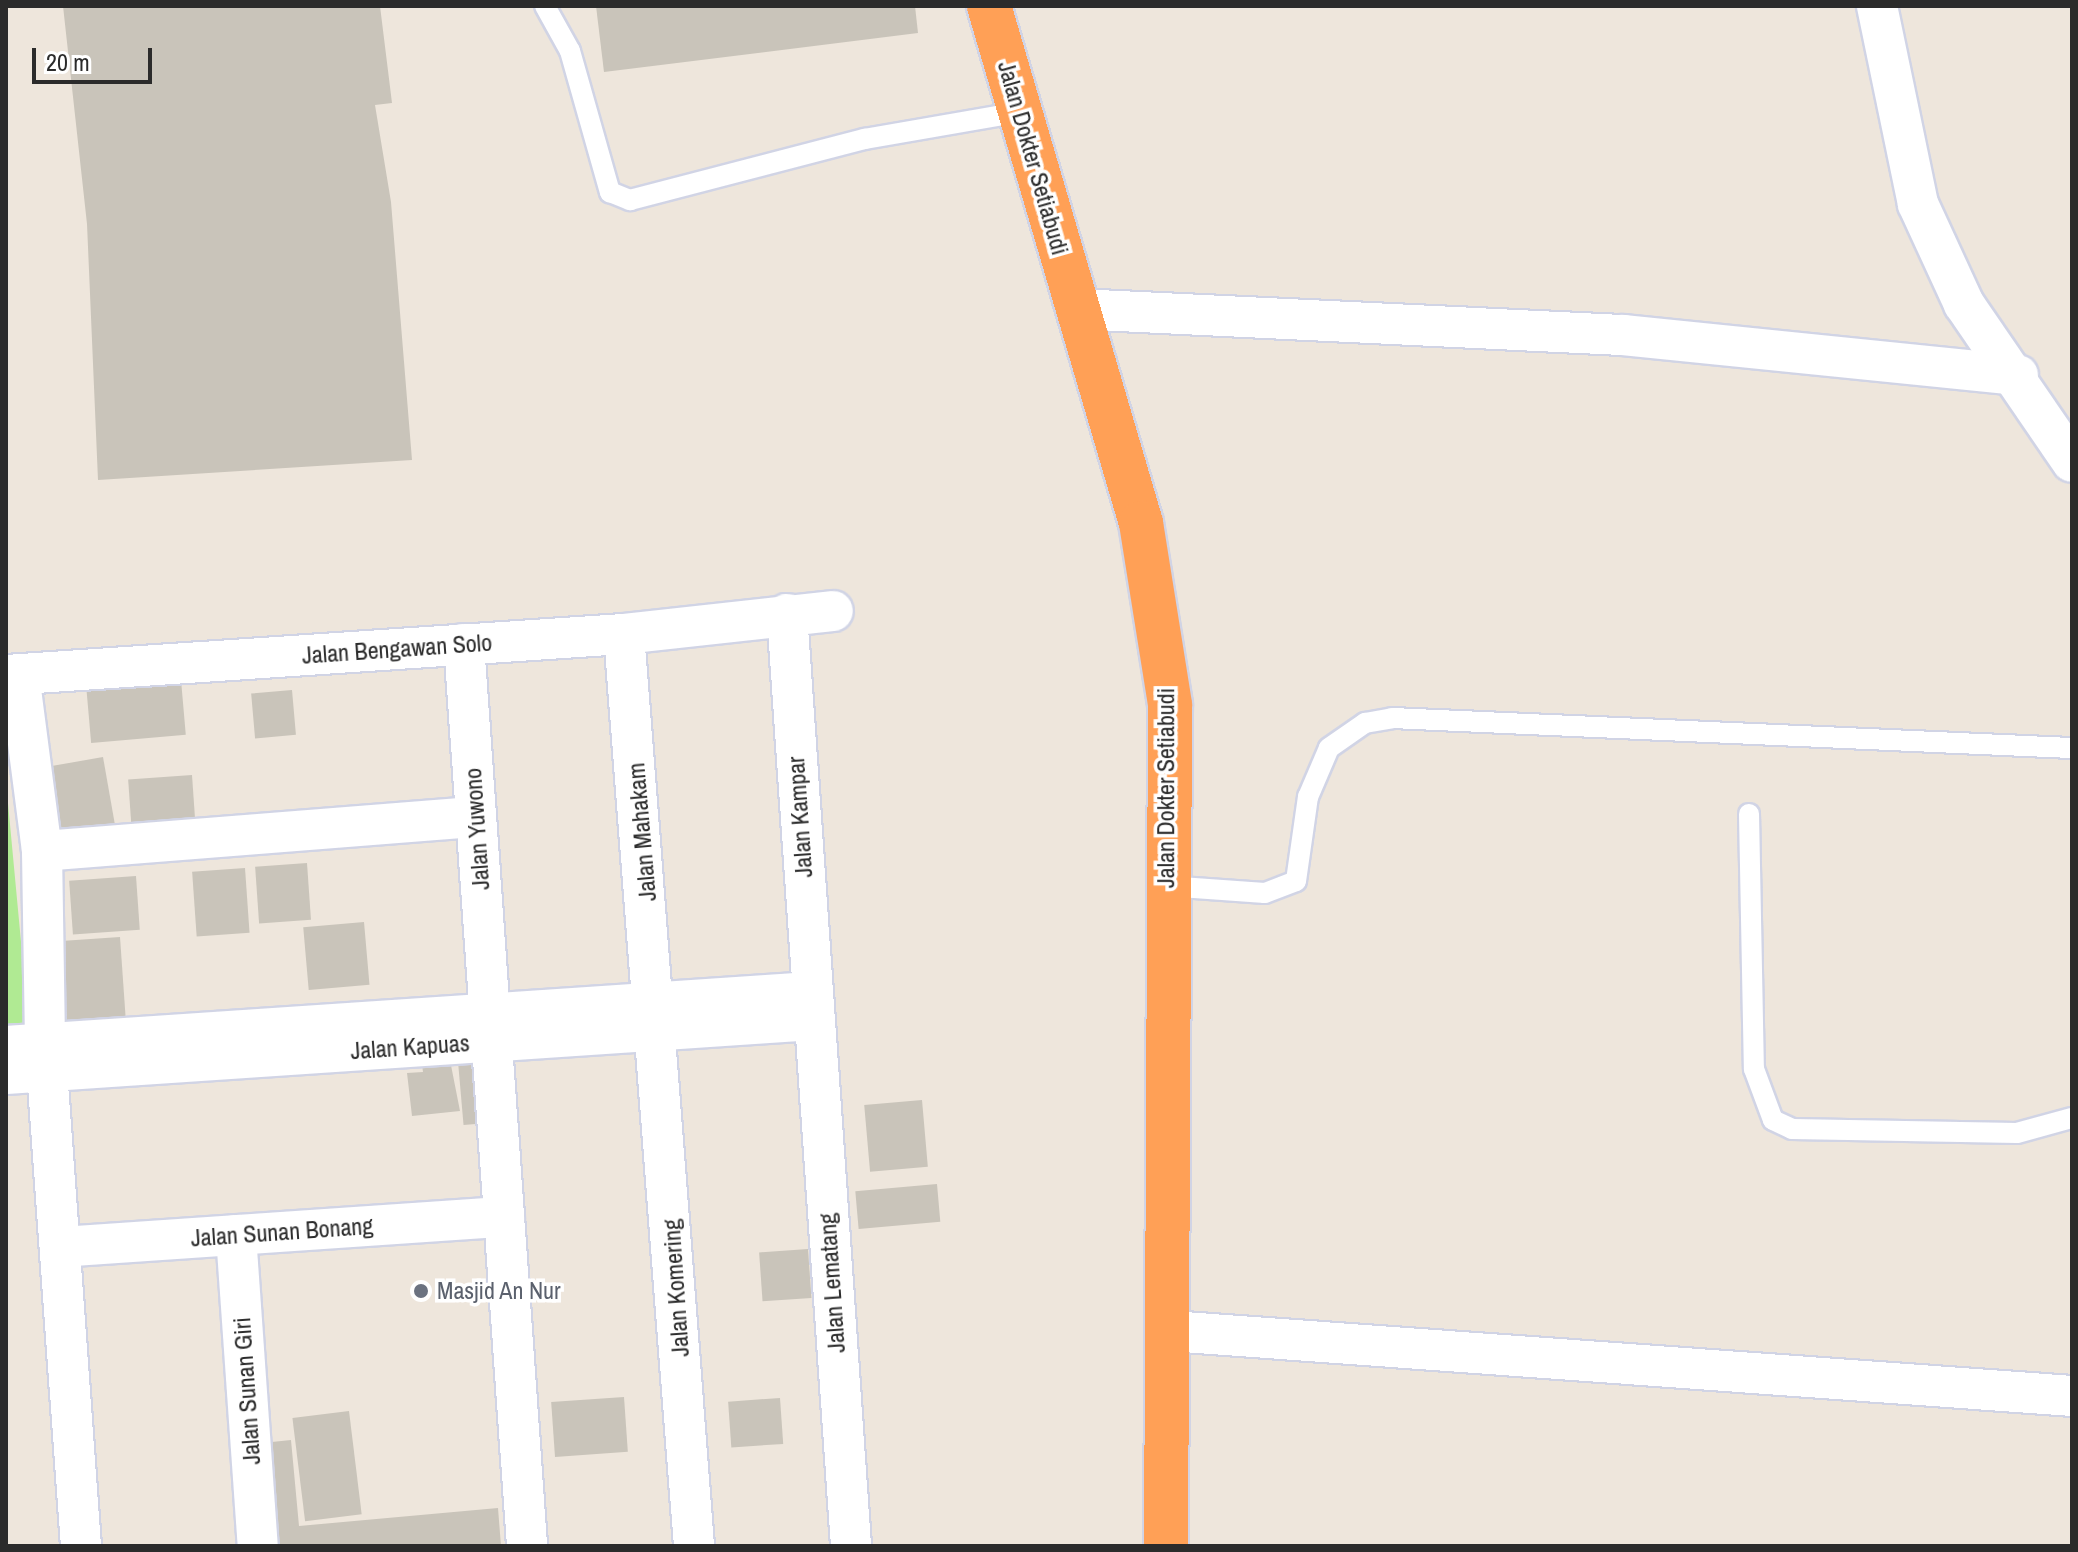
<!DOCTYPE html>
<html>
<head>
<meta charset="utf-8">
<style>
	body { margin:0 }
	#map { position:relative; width:2078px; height:1552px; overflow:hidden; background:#eee6dc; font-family:"Archivo Narrow",sans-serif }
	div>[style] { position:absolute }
	.green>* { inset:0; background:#b0ea93 }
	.building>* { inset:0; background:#c9c4ba; transform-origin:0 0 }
	.roads { filter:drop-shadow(2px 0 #d1d4e5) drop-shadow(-2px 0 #d1d4e5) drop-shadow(0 2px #d1d4e5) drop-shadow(0 -2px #d1d4e5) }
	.lane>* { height:20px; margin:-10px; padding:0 10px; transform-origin:10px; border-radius:10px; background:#fff }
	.street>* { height:40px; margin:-20px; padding:0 20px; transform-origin:20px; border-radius:20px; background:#fff }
	.highway>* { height:44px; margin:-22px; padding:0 22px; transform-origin:22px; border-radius:22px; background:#ffa056 }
	.dots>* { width:22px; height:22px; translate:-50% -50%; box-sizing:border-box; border:4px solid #fff; border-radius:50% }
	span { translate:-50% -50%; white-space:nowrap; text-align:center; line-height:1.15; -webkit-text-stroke:7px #fff; paint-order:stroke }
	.street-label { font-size:24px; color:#2b2b2b }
	.worship-label { font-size:24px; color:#5b616d }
	.left { translate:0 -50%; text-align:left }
	.frame { position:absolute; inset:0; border:8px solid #2b2b2b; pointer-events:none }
	.scale { position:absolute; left:32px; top:48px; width:120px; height:36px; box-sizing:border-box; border:4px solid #2b2b2b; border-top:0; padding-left:10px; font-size:24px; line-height:28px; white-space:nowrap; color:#2b2b2b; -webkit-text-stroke:6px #fff; paint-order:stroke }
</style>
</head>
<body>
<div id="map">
	<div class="green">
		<i style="clip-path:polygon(6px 782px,29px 1027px,6px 1029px)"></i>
	</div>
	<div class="building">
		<i style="clip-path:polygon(63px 6px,380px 6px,392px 103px,375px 105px,391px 202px,412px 460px,98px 480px,87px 224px)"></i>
		<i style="clip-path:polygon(596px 6px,915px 6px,918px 33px,604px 72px)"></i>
		<i style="left:181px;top:680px;width:55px;height:95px;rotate:85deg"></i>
		<i style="left:292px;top:690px;width:45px;height:41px;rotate:85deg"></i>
		<i style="left:103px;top:757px;width:80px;height:61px;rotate:80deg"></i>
		<i style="left:192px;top:775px;width:43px;height:64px;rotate:86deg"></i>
		<i style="left:307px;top:863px;width:57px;height:52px;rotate:86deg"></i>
		<i style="left:245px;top:868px;width:65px;height:53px;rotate:86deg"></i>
		<i style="left:136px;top:876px;width:54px;height:67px;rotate:86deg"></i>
		<i style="left:364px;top:922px;width:63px;height:61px;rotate:85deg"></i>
		<i style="left:120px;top:937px;width:87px;height:59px;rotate:86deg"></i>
		<i style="left:484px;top:1049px;width:74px;height:27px;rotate:85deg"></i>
		<i style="clip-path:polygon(449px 1055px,460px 1111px,412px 1116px,407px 1073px,423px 1072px,421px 1058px)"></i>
		<i style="left:922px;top:1100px;width:67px;height:58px;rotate:85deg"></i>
		<i style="left:937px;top:1184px;width:38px;height:82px;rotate:85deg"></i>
		<i style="left:808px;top:1249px;width:49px;height:49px;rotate:86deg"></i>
		<i style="left:624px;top:1397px;width:55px;height:73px;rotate:86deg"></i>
		<i style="left:780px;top:1398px;width:46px;height:52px;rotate:86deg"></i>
		<i style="left:349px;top:1411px;width:104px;height:57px;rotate:83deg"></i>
		<i style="clip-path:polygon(291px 1440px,299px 1526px,498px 1508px,501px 1546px,271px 1546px,262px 1443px)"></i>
	</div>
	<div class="roads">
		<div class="lane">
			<i style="left:545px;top:6px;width:51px;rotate:60.9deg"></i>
			<i style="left:570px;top:51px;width:147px;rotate:74.2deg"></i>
			<i style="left:610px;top:192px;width:22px;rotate:22deg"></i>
			<i style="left:630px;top:200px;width:243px;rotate:-14.6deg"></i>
			<i style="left:865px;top:139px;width:157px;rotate:-9.9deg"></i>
			<i style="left:1749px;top:814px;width:255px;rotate:88.9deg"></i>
			<i style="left:1754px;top:1069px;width:54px;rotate:69.6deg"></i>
			<i style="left:1773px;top:1120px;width:21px;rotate:25deg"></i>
			<i style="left:1792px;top:1129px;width:225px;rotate:1deg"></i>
			<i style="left:2017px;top:1133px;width:57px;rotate:-15.3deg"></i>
			<i style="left:1166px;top:886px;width:99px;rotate:4deg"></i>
			<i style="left:1265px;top:893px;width:33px;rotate:-21deg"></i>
			<i style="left:1296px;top:881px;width:85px;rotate:-81.9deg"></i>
			<i style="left:1308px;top:797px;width:53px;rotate:-66.8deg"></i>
			<i style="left:1329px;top:748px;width:44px;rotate:-34.8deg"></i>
			<i style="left:1365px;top:723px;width:27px;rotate:-10deg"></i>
			<i style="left:1392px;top:718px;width:681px;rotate:2.53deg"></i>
		</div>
		<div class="street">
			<i style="left:1877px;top:6px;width:202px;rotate:78.3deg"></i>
			<i style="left:1918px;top:204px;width:110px;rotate:65.3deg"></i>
			<i style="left:1964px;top:304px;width:191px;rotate:55.6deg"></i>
			<i style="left:1077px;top:309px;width:547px;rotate:2.73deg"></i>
			<i style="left:1623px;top:335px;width:397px;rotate:5.8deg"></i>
			<i style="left:787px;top:614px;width:934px;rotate:86.07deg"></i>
			<i style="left:624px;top:634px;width:915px;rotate:85.61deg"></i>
			<i style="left:464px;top:644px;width:904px;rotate:86deg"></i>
			<i style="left:19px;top:674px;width:178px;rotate:82.6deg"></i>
			<i style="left:42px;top:851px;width:192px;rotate:89.1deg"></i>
			<i style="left:45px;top:1043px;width:504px;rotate:85.91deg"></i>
			<i style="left:6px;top:675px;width:619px;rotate:-3.8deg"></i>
			<i style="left:624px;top:634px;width:210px;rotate:-6.3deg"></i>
			<i style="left:42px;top:851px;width:435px;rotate:-4.5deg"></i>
			<i style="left:6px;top:1046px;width:807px;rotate:-3.84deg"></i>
			<i style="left:6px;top:1074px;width:809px;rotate:-3.83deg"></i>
			<i style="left:236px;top:1235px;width:312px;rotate:86deg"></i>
			<i style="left:60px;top:1247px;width:445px;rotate:-3.9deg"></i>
			<i style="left:1170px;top:1331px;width:904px;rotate:4.12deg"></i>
		</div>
		<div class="highway">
			<i style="left:989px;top:6px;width:539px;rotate:73.62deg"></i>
			<i style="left:1141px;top:523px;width:184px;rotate:80.9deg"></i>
			<i style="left:1170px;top:705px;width:841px;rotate:90.27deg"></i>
		</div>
	</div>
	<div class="dots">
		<i style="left:421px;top:1291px;background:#6b7280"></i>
	</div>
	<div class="street-label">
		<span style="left:1033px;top:158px;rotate:74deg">Jalan Dokter Setiabudi</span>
		<span style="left:397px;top:649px;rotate:-4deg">Jalan Bengawan Solo</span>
		<span style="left:1166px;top:788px;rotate:-90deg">Jalan Dokter Setiabudi</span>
		<span style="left:800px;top:817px;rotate:-94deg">Jalan Kampar</span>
		<span style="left:477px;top:829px;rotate:-94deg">Jalan Yuwono</span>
		<span style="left:642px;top:832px;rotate:-95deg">Jalan Mahakam</span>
		<span style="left:410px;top:1047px;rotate:-4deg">Jalan Kapuas</span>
		<span style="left:282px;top:1232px;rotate:-4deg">Jalan Sunan Bonang</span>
		<span style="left:832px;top:1283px;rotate:-94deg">Jalan Lematang</span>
		<span style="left:676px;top:1288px;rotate:-94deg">Jalan Komering</span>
		<span style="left:247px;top:1391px;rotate:-94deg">Jalan Sunan Giri</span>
	</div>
	<div class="worship-label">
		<span class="left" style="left:437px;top:1291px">Masjid An Nur</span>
	</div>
	<div class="frame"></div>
	<div class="scale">20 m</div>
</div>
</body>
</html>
